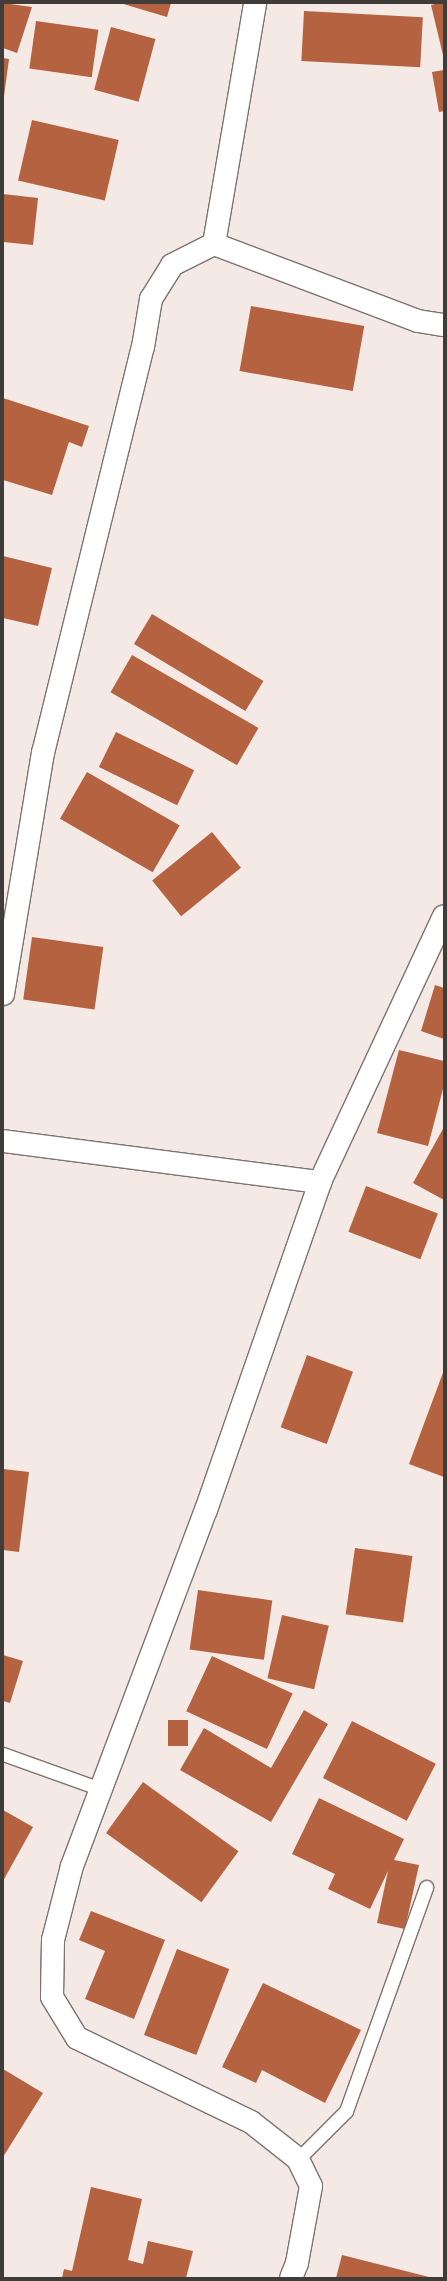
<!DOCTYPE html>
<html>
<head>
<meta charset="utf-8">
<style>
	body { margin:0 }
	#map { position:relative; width:447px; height:2281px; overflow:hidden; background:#f5e9e5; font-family:Cabin,sans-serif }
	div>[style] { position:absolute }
	.building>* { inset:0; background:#b4623f; transform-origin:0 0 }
	.roads { filter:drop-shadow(1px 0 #7d736f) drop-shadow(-1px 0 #7d736f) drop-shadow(0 1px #7d736f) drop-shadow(0 -1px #7d736f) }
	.lane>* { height:13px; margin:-6.5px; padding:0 6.5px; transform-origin:6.5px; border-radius:6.5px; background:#fff }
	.street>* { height:22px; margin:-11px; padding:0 11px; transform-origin:11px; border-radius:11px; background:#fff }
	span { translate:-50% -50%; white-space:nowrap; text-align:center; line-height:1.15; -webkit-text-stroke:4px #fff; paint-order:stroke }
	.frame { position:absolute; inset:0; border:4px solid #403c3a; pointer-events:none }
</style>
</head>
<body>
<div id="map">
	<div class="building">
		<i style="clip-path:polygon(3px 3px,32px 7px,17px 53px,3px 48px)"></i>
		<i style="clip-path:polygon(120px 3px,171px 3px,167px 17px)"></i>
		<i style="clip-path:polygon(439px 3px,444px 3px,443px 55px,431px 5px)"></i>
		<i style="left:304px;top:11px;width:119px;height:50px;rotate:3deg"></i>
		<i style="left:36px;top:21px;width:63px;height:48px;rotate:8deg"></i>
		<i style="left:111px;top:27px;width:46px;height:65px;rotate:15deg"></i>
		<i style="clip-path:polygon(3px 58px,9px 59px,4px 96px,3px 96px)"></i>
		<i style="clip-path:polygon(444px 70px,444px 111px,439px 112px,432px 72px)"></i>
		<i style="left:32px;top:120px;width:89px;height:62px;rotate:13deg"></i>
		<i style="clip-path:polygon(3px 194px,38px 198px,33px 245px,3px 242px)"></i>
		<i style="left:251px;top:306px;width:115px;height:66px;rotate:10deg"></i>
		<i style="clip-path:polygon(3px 398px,89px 426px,82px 447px,69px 442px,52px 495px,3px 480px)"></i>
		<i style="clip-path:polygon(3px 556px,52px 568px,38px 626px,3px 618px)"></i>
		<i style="left:152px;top:614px;width:130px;height:35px;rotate:31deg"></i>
		<i style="left:132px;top:655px;width:146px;height:43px;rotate:30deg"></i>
		<i style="left:116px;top:732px;width:87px;height:39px;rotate:26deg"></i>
		<i style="left:87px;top:772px;width:107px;height:54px;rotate:30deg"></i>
		<i style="left:212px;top:832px;width:46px;height:77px;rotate:51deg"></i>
		<i style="left:32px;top:937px;width:72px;height:63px;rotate:8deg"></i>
		<i style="clip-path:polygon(435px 985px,444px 988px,444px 1039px,421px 1031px)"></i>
		<i style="clip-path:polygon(399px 1050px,444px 1061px,444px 1085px,428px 1146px,377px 1133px)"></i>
		<i style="clip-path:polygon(444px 1127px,444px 1200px,413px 1183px)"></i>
		<i style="left:366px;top:1186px;width:77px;height:49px;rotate:21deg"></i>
		<i style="left:307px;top:1355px;width:49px;height:77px;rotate:20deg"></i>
		<i style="clip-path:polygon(444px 1370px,444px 1477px,409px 1464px)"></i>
		<i style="clip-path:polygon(3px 1469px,29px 1472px,19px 1552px,3px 1550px)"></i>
		<i style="left:355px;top:1548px;width:58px;height:67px;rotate:8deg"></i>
		<i style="left:198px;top:1590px;width:75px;height:60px;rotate:8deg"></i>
		<i style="left:282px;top:1615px;width:48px;height:65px;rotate:13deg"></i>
		<i style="clip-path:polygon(3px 1655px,23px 1661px,10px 1703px,3px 1701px)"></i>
		<i style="left:212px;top:1656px;width:89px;height:61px;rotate:25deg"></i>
		<i style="clip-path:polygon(304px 1710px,328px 1724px,271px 1822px,180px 1770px,204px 1728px,271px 1768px)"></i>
		<i style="left:188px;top:1720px;width:26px;height:20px;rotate:90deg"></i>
		<i style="left:352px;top:1721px;width:94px;height:64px;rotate:27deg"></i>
		<i style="left:143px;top:1782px;width:118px;height:63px;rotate:36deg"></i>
		<i style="clip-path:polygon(319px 1798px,404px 1839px,394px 1860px,419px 1865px,405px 1929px,377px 1923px,388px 1871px,370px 1909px,328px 1889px,335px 1874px,292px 1854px)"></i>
		<i style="clip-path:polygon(3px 1810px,33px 1827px,3px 1881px)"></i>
		<i style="clip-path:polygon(91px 1911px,165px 1940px,134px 2019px,85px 1999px,105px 1951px,79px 1940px)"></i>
		<i style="left:177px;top:1949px;width:56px;height:92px;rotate:21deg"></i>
		<i style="clip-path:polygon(263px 1983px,361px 2030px,325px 2103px,262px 2070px,256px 2083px,222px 2067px)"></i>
		<i style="clip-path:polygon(3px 2069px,43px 2093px,3px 2157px)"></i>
		<i style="clip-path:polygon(91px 2187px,142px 2199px,128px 2260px,143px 2264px,148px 2241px,193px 2251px,186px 2278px,62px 2278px,64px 2269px,72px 2271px)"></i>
		<i style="clip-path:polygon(342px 2255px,429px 2277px,429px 2278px,336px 2278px)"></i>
	</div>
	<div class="roads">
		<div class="lane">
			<i style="left:3px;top:1754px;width:104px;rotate:19.7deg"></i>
			<i style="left:298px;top:2159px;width:68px;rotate:-45deg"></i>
			<i style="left:346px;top:2111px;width:238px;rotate:-70.3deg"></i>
		</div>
		<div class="street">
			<i style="left:214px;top:244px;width:244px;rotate:-80.3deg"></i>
			<i style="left:3px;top:994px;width:244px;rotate:-80.6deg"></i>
			<i style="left:43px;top:753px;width:418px;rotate:-76.2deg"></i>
			<i style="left:143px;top:347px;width:49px;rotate:-80.5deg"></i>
			<i style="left:151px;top:299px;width:40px;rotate:-58deg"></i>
			<i style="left:172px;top:265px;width:47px;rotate:-26.6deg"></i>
			<i style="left:214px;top:244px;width:218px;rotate:20.7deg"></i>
			<i style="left:418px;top:321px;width:26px;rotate:9deg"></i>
			<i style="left:3px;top:1141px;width:320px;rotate:7.4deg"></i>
			<i style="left:291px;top:2278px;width:16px;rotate:-68deg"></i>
			<i style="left:297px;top:2263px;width:78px;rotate:-79.7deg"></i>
			<i style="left:311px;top:2186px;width:30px;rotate:-116deg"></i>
			<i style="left:298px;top:2159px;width:60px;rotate:-141.8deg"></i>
			<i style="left:251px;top:2122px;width:193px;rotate:-154.2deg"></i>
			<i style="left:77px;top:2038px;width:48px;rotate:-121.4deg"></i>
			<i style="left:52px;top:1997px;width:57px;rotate:-89deg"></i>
			<i style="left:53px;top:1940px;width:76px;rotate:-75.6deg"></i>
			<i style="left:72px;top:1866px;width:380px;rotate:-69.4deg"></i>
			<i style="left:206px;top:1510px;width:347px;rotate:-70.8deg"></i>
			<i style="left:320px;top:1182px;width:293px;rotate:-65deg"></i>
		</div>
	</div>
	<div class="frame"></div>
</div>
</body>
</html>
